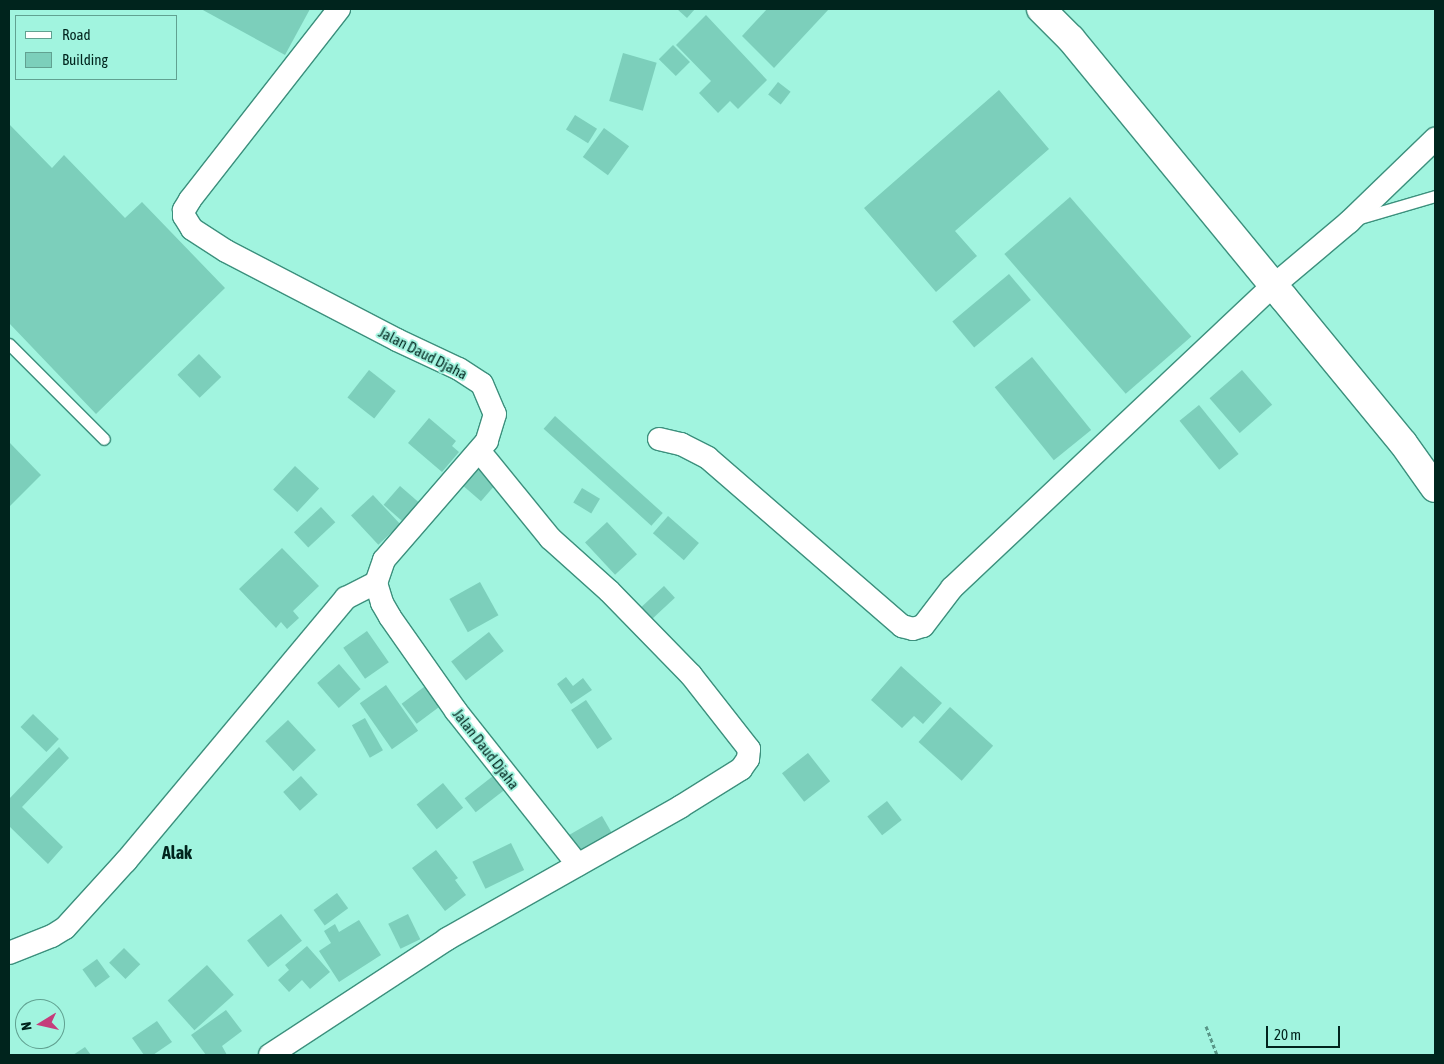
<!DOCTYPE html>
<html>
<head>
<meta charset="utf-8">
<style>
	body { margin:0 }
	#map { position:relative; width:1444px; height:1064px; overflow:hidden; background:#a1f4df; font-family:"Asap Condensed",sans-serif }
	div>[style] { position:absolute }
	.building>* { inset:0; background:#7ccfbb; transform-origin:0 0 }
	.path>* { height:3px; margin-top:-1.5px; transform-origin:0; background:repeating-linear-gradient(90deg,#589687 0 4px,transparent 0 6.5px) }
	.roads { filter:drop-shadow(1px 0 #3c907d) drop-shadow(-1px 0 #3c907d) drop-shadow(0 1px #3c907d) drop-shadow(0 -1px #3c907d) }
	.service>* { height:11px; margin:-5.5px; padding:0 5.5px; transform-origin:5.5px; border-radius:5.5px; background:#fff }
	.minor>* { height:22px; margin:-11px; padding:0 11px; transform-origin:11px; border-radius:11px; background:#fff }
	.tertiary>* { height:28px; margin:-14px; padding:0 14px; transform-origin:14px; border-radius:14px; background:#fff }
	span { translate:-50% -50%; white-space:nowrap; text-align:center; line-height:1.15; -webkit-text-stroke:4px #a1f4df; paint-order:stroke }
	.street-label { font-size:15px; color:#00241d }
	.quarter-label { font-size:18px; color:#00241d; font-weight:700 }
	.frame { position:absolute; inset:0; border:10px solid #00241d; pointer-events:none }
	.legend { position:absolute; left:15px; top:15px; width:162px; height:65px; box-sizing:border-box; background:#a1f4df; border:1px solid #61a191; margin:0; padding:6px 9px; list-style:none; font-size:15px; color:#00241d }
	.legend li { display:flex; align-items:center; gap:10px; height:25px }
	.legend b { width:25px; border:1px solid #61a191 }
	.north { position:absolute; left:15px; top:999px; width:50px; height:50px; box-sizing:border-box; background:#a1f4df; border:1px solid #61a191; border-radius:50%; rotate:261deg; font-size:14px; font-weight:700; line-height:20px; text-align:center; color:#00241d }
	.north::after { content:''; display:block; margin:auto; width:18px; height:22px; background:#c53d7b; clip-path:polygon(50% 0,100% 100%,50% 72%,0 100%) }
	.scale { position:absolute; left:1266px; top:1026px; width:74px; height:22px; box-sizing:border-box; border:2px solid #00241d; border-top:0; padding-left:6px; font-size:15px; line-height:18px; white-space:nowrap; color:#00241d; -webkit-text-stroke:4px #a1f4df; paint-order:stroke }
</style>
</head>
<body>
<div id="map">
	<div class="building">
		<i style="clip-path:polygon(201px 9px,310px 9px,285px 55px)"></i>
		<i style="clip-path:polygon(677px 9px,695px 9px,687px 18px)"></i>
		<i style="clip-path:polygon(767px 9px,829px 9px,774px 68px,742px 36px)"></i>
		<i style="clip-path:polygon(706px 15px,767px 80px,738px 109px,730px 101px,718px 113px,699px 93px,711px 81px,676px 45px)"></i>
		<i style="left:673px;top:45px;width:24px;height:20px;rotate:45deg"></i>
		<i style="left:623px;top:53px;width:35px;height:50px;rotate:16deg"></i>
		<i style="left:778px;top:82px;width:16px;height:16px;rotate:38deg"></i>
		<i style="clip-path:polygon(999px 90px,1049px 149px,955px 231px,977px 256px,936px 292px,864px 208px)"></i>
		<i style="left:575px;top:115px;width:26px;height:17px;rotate:32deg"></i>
		<i style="clip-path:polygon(9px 124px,52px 168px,64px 155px,125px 218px,142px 202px,225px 288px,96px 414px,9px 323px)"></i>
		<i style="left:604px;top:128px;width:31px;height:36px;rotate:36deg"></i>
		<i style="left:1070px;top:197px;width:185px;height:87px;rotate:49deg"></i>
		<i style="left:1009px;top:274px;width:34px;height:74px;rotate:50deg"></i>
		<i style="left:199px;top:354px;width:32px;height:30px;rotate:46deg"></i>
		<i style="left:1032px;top:357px;width:94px;height:48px;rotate:51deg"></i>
		<i style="left:369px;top:370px;width:34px;height:35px;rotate:38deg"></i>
		<i style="left:1242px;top:370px;width:46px;height:43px;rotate:49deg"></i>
		<i style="left:1199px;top:405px;width:63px;height:25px;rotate:51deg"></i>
		<i style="left:555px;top:416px;width:145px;height:17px;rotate:42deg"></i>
		<i style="clip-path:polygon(429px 418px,456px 441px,452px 446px,459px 452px,442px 472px,408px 443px)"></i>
		<i style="clip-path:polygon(9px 442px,41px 475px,9px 507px)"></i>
		<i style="left:482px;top:465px;width:23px;height:28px;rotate:41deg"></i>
		<i style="left:295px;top:466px;width:33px;height:32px;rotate:43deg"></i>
		<i style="left:400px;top:486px;width:29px;height:25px;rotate:41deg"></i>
		<i style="left:582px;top:488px;width:21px;height:17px;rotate:31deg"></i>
		<i style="left:373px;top:495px;width:40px;height:30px;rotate:47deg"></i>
		<i style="left:321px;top:507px;width:21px;height:37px;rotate:47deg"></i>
		<i style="left:668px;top:516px;width:41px;height:23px;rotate:41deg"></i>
		<i style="left:607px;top:522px;width:44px;height:30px;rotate:47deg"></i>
		<i style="clip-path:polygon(282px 548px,319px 586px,293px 611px,299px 618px,287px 629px,281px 622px,276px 628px,239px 589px)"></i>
		<i style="left:480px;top:582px;width:38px;height:35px;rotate:61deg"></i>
		<i style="left:664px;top:586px;width:16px;height:36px;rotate:47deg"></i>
		<i style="left:367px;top:631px;width:38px;height:29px;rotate:55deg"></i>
		<i style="left:489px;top:632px;width:24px;height:48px;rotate:52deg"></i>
		<i style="left:339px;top:664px;width:33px;height:29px;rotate:49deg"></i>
		<i style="clip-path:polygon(901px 666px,942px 703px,923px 724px,914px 716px,902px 728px,871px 700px)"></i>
		<i style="clip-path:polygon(566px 677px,573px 686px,583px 678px,592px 690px,571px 704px,557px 684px)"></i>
		<i style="left:432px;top:681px;width:25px;height:38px;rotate:53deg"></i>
		<i style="left:386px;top:685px;width:56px;height:32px;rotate:55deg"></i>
		<i style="left:586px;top:700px;width:47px;height:18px;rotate:56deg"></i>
		<i style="left:950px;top:707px;width:58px;height:47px;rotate:42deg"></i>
		<i style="left:33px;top:714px;width:36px;height:18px;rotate:44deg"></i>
		<i style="left:365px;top:718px;width:37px;height:15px;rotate:61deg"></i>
		<i style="left:288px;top:720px;width:41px;height:31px;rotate:47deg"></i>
		<i style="clip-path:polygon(59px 747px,69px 758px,22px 807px,63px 847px,48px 864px,9px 826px,9px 799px)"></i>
		<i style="left:808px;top:753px;width:36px;height:33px;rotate:52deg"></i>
		<i style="left:301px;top:776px;width:25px;height:24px;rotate:48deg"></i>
		<i style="left:493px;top:776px;width:18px;height:36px;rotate:52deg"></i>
		<i style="left:443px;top:783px;width:32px;height:34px;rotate:51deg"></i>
		<i style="left:887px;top:801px;width:24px;height:25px;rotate:52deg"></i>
		<i style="left:602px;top:816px;width:22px;height:40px;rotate:60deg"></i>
		<i style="left:511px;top:843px;width:30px;height:43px;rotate:64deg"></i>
		<i style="clip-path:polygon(436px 850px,458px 878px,455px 880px,466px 895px,445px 911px,412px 868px)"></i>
		<i style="left:337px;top:893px;width:19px;height:29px;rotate:54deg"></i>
		<i style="left:281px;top:914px;width:34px;height:43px;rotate:52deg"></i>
		<i style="left:408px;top:914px;width:28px;height:22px;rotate:64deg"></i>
		<i style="clip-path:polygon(359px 920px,381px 955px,339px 982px,319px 951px,331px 943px,324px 931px,335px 924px,339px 932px)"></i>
		<i style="clip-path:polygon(307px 946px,330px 972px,310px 989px,302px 980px,289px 992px,278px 980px,289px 970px,285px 965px)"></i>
		<i style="left:124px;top:948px;width:23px;height:21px;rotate:45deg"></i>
		<i style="left:97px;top:959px;width:22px;height:18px;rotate:54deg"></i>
		<i style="left:207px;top:965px;width:40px;height:53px;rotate:48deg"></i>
		<i style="clip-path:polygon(226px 1010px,242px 1031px,222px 1046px,227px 1055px,206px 1055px,191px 1035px)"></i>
		<i style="clip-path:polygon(157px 1021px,172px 1042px,153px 1055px,144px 1055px,132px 1038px)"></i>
		<i style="clip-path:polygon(85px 1047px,91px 1055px,73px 1055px)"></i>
	</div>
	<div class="path">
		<i style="left:1206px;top:1026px;width:31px;rotate:69deg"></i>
	</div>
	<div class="roads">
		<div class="service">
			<i style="left:1360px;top:218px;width:78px;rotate:-16.3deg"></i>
			<i style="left:9px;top:344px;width:134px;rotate:45deg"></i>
		</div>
		<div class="minor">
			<i style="left:339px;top:9px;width:242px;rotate:128deg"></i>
			<i style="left:190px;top:200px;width:12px;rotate:121deg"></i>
			<i style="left:184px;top:210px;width:6px;rotate:90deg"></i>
			<i style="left:184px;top:216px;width:15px;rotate:58deg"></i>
			<i style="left:192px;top:229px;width:40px;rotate:32.9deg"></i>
			<i style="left:226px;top:251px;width:193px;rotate:27.5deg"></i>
			<i style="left:397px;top:340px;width:68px;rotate:25.1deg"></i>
			<i style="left:459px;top:369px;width:27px;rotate:33deg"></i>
			<i style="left:482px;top:384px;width:33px;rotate:67deg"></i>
			<i style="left:495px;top:414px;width:28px;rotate:107deg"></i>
			<i style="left:487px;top:441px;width:157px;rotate:130.9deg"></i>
			<i style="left:384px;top:560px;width:24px;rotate:109deg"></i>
			<i style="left:376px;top:583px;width:21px;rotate:73deg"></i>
			<i style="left:382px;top:603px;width:16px;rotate:60deg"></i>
			<i style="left:390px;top:617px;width:115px;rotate:54.9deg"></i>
			<i style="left:456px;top:711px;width:196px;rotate:51.6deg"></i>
			<i style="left:659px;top:439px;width:23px;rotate:13deg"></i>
			<i style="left:681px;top:444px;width:30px;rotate:27deg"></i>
			<i style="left:708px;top:458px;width:257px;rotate:40.9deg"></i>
			<i style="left:902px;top:626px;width:11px;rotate:15deg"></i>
			<i style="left:913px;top:629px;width:10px;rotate:-17deg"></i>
			<i style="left:923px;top:626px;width:48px;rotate:-52.7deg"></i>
			<i style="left:952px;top:588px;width:441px;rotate:-43.3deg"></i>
			<i style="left:1273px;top:286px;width:99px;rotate:-40.1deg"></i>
			<i style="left:1349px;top:222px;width:120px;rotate:-44deg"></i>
			<i style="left:9px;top:953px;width:46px;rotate:-21.6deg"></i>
			<i style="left:52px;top:936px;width:15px;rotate:-32deg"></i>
			<i style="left:65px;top:928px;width:91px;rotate:-47.7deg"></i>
			<i style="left:126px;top:861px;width:343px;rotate:-50.1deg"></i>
			<i style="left:346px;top:598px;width:34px;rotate:-27deg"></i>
			<i style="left:270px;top:1055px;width:212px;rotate:-33.2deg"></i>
			<i style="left:447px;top:939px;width:268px;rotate:-29.5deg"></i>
			<i style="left:680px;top:807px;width:72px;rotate:-31.9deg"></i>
			<i style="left:741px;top:769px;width:12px;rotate:-55deg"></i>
			<i style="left:748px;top:759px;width:10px;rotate:-84deg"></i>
			<i style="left:749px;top:749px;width:94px;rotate:-128.1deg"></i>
			<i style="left:691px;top:675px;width:117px;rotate:-134.3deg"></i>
			<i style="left:609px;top:591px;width:79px;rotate:-138.1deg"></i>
			<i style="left:550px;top:538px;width:111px;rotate:-129.1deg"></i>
		</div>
		<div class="tertiary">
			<i style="left:1041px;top:9px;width:42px;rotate:45deg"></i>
			<i style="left:1071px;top:39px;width:334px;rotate:50.6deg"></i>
			<i style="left:1283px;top:297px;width:189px;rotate:50.6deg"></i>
			<i style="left:1403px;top:443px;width:55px;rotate:54.6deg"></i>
		</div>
	</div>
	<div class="street-label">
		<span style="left:423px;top:353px;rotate:27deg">Jalan Daud Djaha</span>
		<span style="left:486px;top:749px;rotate:52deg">Jalan Daud Djaha</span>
	</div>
	<div class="quarter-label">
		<span style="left:177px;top:853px">Alak</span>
	</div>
	<div class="frame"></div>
	<ul class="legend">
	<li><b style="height:6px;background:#fff"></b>Road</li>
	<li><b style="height:14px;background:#7ccfbb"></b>Building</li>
	</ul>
	<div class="north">N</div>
	<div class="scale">20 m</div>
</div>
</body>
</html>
